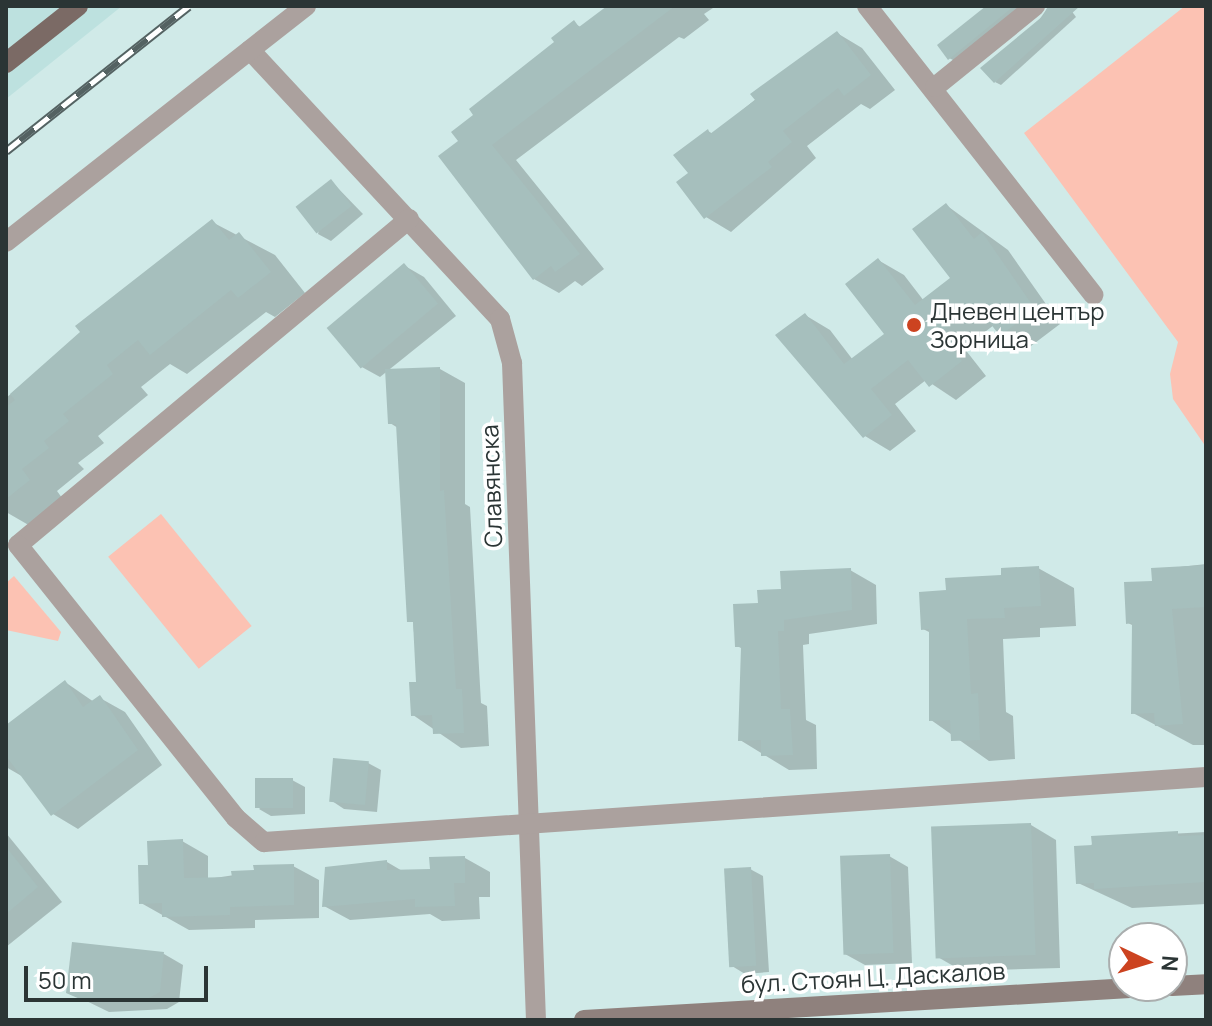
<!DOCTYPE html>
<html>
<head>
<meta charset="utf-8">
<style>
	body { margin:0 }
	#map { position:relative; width:1212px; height:1026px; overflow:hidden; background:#d0eae8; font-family:Manrope,sans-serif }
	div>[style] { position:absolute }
	.built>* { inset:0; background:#bde1df }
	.green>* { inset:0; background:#fcc2b3; transform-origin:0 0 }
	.shadow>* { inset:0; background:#0003 }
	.building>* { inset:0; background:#a6bfbd; transform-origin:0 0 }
	.street>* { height:20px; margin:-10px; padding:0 10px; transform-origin:10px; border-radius:10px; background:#aba19e }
	.secondary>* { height:20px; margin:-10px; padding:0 10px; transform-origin:10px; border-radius:10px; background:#8f817d }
	.primary>* { height:20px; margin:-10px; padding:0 10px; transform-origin:10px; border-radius:10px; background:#7b6a65 }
	.rail>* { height:9px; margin-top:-4.5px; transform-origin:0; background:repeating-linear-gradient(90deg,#fff 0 18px,#546262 0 36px); box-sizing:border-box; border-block:2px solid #546262 }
	.dots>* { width:22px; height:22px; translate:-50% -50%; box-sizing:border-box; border:4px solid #fff; border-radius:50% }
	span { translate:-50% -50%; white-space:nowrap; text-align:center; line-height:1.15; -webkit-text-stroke:7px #fff; paint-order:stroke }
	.poi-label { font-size:24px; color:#2b3535 }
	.left { translate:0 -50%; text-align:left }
	.street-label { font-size:24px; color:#2b3535 }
	.frame { position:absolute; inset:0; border:8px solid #2b3535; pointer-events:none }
	.north { position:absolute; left:1108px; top:922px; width:80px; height:80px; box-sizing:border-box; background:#fff; border:2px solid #aaaeae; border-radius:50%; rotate:94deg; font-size:22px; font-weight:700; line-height:32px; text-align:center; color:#2b3535 }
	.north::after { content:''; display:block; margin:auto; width:28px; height:36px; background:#cc4320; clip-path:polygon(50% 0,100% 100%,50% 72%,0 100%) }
	.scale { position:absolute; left:24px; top:966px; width:184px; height:36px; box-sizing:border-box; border:4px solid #2b3535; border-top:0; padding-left:10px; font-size:24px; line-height:28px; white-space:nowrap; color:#2b3535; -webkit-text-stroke:6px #fff; paint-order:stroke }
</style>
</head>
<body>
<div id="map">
	<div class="built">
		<i style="clip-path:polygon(6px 6px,122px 6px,6px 99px)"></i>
	</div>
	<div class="green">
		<i style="clip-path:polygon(1185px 6px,1206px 6px,1206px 447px,1173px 399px,1170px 374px,1178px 342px,1024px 133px)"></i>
		<i style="left:161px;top:514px;width:144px;height:68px;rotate:51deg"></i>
		<i style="clip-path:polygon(14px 576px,61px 632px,58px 641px,6px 630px,6px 583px)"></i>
	</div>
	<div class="shadow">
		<i style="clip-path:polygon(610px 6px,716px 6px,704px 14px,709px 20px,684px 39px,679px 37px,516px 160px,604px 269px,582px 286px,575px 281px,559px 293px,534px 279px,461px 141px,574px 23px,582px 28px)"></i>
		<i style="clip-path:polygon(989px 6px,1023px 6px,955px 61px,949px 58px)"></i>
		<i style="clip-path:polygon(1049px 6px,1068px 6px,1076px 17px,1001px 85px,995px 82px)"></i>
		<i style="clip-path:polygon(837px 33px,862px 48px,895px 90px,870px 109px,861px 104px,807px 146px,816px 158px,731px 232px,706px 217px,691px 174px,708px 131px,713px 134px)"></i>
		<i style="clip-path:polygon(331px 181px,363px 214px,331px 241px,318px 234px)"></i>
		<i style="clip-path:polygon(946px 205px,1008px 250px,1060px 324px,1027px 349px,994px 325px,964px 348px,986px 376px,956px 400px,926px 380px,895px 404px,916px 431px,890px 451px,865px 436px,805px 315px,830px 330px,853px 360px,886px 334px,878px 260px,904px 275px,924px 301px,953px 278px)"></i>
		<i style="clip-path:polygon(212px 222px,275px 255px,305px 293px,275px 317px,266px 312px,187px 374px,170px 364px,141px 387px,148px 395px,98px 436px,104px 443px,78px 463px,84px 469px,57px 491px,65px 502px,32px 527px,6px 512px,6px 398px)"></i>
		<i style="clip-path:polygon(405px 266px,424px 277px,456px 316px,380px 377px,360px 366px)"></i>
		<i style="clip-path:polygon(440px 369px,465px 383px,465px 504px,470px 507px,481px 703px,487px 706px,489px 746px,461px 748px,413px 715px,418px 684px,398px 428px,390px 423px)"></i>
		<i style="clip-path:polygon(1206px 564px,1206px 745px,1193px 745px,1133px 713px,1134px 626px,1128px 623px,1154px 583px,1154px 570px)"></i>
		<i style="clip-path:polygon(1038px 568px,1074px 588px,1076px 626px,1040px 628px,1040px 637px,1003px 639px,1006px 712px,1013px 716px,1015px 759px,989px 761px,931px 720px,931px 633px,923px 629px,948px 592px)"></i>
		<i style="clip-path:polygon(850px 570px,876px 585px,877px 624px,809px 634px,809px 644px,803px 645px,806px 720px,816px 725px,817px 769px,789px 770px,740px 740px,743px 649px,737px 646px,760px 605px,783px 591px)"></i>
		<i style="clip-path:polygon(65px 682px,94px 702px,100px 698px,125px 712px,162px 765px,78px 829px,53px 814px,25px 778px,6px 767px,6px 728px)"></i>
		<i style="clip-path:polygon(368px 763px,381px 770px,377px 812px,344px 809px,332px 801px)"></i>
		<i style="clip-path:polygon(292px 780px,305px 787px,305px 814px,271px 816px,259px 809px)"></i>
		<i style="clip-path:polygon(1031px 825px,1056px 840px,1060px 968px,962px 971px,936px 956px)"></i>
		<i style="clip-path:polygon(1206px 832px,1206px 904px,1132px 908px,1078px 883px,1094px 838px)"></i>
		<i style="clip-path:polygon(6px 833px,62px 902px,6px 947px)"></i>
		<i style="clip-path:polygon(182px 841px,208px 856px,208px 879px,293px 866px,319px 880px,319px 918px,255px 920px,255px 928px,189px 930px,141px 903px,150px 867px)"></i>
		<i style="clip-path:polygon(889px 856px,908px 867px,912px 963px,865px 965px,845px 954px)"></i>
		<i style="clip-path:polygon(465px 858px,490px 872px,490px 897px,479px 897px,480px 919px,442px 921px,430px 914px,350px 920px,324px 906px,361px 863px,387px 862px,404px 872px,432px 871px)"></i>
		<i style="clip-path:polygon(750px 869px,763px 876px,769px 972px,745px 974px,732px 966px)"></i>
		<i style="clip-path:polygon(164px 954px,183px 965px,179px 1002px,167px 1009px,109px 1012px,68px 992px)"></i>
	</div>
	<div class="building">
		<i style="clip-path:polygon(607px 6px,675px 6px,492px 145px,580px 254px,555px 272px,551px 266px,533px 280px,438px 156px,458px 141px,451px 132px,473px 115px,469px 109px,554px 42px,551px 38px,574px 20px,579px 27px)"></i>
		<i style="clip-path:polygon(986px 6px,1014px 6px,948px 60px,937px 45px)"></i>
		<i style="clip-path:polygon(1048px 6px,1080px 6px,994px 83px,980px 68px,1043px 16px)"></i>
		<i style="clip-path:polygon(837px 31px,871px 75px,844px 96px,838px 88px,783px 131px,792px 142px,768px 162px,772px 167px,704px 219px,676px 182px,688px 173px,673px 155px,708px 129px,710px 134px,755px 100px,750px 94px)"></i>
		<i style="left:331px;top:179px;width:34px;height:45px;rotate:52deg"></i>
		<i style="clip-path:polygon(946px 203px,974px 239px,982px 232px,1035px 309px,1000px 336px,976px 305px,940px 333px,962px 361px,929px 387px,908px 360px,871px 389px,892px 415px,863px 438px,775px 335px,805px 313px,844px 364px,884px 334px,845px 284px,878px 258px,915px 305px,950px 278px,912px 229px)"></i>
		<i style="clip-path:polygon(212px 219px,229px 240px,239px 232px,271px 272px,238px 298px,231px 290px,150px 355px,138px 340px,107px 365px,113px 374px,63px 414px,69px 421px,44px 441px,49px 448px,22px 469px,30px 480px,6px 499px,6px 407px,15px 400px,10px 394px,80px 332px,75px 326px)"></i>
		<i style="left:404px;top:263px;width:53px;height:101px;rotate:50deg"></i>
		<i style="clip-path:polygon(440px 367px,440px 491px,444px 490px,456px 689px,462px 689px,464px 733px,433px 734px,432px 715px,411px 716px,409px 682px,416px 682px,413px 622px,407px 622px,396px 424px,388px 424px,385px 369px)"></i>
		<i style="clip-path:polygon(1206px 565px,1206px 607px,1172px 609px,1183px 724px,1155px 726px,1154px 713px,1131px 714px,1132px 623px,1126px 624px,1124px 582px,1152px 581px,1151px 568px)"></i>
		<i style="clip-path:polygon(1039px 566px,1041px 606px,1004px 608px,1005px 618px,967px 619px,971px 694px,978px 693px,980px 740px,951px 741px,950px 720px,929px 721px,929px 629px,921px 630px,919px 592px,946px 590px,945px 578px,1001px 575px,1001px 568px)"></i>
		<i style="clip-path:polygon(851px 568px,852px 610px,784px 620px,784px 631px,778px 631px,781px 709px,790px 709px,793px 755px,761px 756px,761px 740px,738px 741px,741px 647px,735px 647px,733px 604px,758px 603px,757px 590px,781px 589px,780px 571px)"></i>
		<i style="clip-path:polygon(65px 680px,83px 707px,100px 695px,138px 750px,51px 816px,6px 756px,6px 725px)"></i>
		<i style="left:333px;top:758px;width:36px;height:44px;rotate:5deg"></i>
		<i style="left:293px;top:778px;width:30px;height:38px;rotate:90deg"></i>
		<i style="left:1031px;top:823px;width:132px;height:100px;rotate:88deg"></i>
		<i style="clip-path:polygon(1178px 831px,1178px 836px,1206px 835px,1206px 882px,1094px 889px,1094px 883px,1076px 884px,1074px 846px,1092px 845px,1091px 836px)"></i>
		<i style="clip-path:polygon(183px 839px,184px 878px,232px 877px,231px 871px,254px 870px,253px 865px,294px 864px,294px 905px,230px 907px,230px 915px,162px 917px,162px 903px,139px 904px,138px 865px,148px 865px,147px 841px)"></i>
		<i style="clip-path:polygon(6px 847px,38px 887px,6px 914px)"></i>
		<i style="left:890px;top:854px;width:99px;height:50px;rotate:88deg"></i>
		<i style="clip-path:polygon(465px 856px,465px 883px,454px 883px,455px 906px,415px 907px,415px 899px,322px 907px,325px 867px,387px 860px,387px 870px,430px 869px,429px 857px)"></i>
		<i style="left:751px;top:867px;width:99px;height:27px;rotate:87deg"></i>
		<i style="clip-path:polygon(72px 942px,164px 952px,160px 992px,147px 999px,87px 1002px,66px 993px)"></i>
	</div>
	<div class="street">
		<i style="left:867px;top:6px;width:367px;rotate:51.9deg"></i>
		<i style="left:250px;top:50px;width:367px;rotate:47.1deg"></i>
		<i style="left:500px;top:319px;width:46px;rotate:74.7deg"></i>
		<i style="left:512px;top:363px;width:657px;rotate:87.91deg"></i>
		<i style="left:935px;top:87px;width:129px;rotate:-39deg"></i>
		<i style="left:409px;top:219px;width:509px;rotate:140.18deg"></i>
		<i style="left:18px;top:545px;width:349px;rotate:51.4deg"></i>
		<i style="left:236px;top:818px;width:37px;rotate:41deg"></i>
		<i style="left:264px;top:842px;width:944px;rotate:-3.95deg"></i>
		<i style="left:6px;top:242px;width:382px;rotate:-38.2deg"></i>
	</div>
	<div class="secondary">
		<i style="left:1172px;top:986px;width:34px;rotate:-3deg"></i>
		<i style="left:584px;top:1020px;width:581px;rotate:-3.35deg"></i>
	</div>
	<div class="primary">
		<i style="left:6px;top:63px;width:92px;rotate:-38.4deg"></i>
	</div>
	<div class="rail">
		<i style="left:6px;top:151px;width:233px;rotate:-38.4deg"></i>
	</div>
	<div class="dots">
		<i style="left:914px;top:325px;background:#cc4320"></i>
	</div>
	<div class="poi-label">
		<span class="left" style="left:930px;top:325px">Дневен център<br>Зорница</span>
	</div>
	<div class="street-label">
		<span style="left:491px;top:486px;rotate:-92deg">Славянска</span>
		<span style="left:873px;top:977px;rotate:-3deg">бул. Стоян Ц. Даскалов</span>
	</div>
	<div class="frame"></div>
	<div class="north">N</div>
	<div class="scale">50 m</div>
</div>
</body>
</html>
